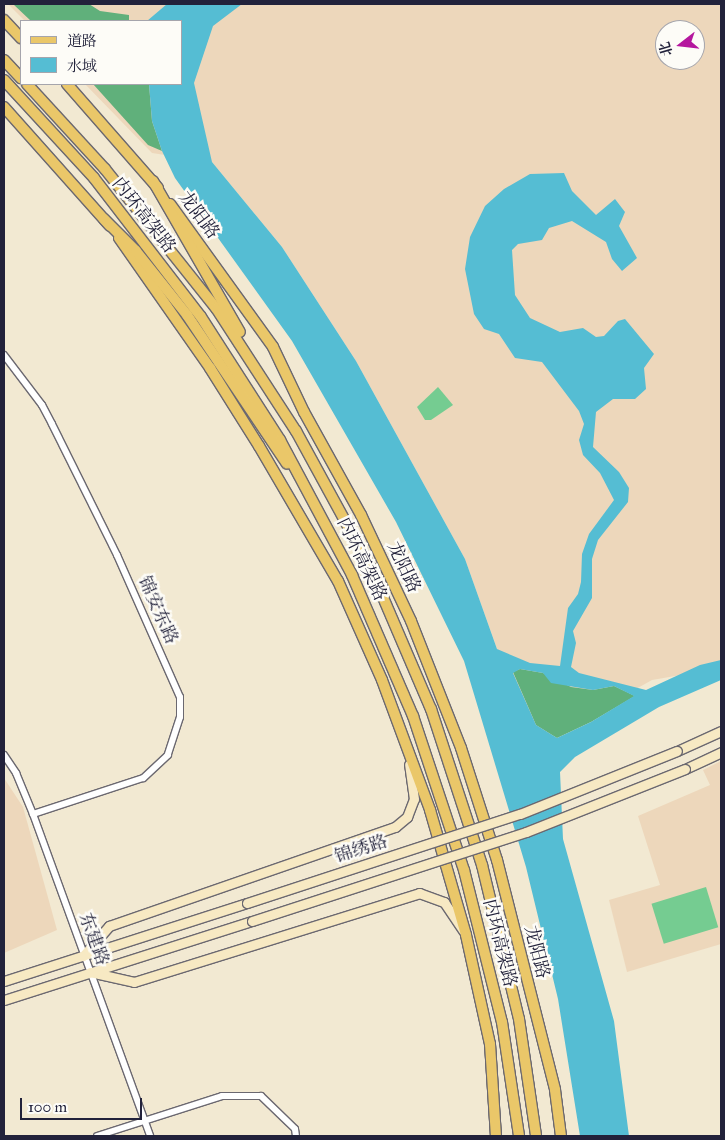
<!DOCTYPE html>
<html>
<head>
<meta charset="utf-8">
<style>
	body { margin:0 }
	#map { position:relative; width:725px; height:1140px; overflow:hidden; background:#f2e9d2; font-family:"IM FELL Great Primer","Noto Serif SC",serif }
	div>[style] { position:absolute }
	.built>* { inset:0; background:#edd7bb }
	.green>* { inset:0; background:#75cc91; transform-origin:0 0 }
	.forest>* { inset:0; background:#60b07b }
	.water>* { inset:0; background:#55bdd3 }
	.roads { filter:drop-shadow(1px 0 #6b6870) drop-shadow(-1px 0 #6b6870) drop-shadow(0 1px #6b6870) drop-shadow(0 -1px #6b6870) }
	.minor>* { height:6px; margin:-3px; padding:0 3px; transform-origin:3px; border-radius:3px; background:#fff }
	.secondary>* { height:9px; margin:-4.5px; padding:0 4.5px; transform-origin:4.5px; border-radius:4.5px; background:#f7e9c3 }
	.primary>* { height:10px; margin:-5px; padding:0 5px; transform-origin:5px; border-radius:5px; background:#eac769 }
	.trunk>* { height:10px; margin:-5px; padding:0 5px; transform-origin:5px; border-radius:5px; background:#eac769 }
	.bridges { filter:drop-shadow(1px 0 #6b6870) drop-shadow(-1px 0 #6b6870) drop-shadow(0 1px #6b6870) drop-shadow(0 -1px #6b6870) }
	.secondary-bridge>* { height:9px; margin:-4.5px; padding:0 4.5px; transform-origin:4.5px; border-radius:4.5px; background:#f7e9c3 }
	span { translate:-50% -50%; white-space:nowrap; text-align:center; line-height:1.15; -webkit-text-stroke:5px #fdfcf7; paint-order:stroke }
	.street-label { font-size:18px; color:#22223b }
	.frame { position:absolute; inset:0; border:5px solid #22223b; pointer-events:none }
	.legend { position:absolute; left:20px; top:20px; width:162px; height:65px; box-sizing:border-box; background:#fdfcf7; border:1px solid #a5a5ac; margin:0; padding:6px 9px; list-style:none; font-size:15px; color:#22223b }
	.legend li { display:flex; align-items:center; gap:10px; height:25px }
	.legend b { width:25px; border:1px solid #a5a5ac }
	.north { position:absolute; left:655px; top:20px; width:50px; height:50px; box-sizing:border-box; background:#fdfcf7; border:1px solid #a5a5ac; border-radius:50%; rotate:254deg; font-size:14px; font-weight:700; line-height:20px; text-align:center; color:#22223b }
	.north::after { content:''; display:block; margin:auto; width:18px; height:22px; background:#b5179e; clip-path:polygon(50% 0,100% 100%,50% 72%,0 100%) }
	.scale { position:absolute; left:20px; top:1098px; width:122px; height:22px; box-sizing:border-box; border:2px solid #22223b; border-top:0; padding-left:6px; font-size:15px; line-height:18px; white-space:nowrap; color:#22223b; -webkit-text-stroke:4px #fdfcf7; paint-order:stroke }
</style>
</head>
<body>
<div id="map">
	<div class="built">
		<i style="clip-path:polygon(evenodd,8px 4px,721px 4px,721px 668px,652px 680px,532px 747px,465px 559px,356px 361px,282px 247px,212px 162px,152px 153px,85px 84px,181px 84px,181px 21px,25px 21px,8px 4px,665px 30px,695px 30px,695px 60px,665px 60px,665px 30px)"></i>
		<i style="clip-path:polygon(721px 761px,721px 944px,627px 972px,609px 900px,660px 885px,638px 816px,710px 785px,703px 770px)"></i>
		<i style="clip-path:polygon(4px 778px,23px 807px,57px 930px,4px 953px)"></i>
	</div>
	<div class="green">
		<i style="clip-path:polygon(438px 387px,453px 405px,431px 420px,425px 420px,417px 407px)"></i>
		<i style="left:706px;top:887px;width:42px;height:57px;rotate:73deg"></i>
	</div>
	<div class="forest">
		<i style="clip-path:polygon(13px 4px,89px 4px,100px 11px,129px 15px,129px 21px,31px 21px)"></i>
		<i style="clip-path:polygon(93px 84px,149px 84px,152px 121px,162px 151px,148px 145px)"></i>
		<i style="clip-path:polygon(520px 669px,543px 673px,571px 687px,593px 690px,614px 686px,635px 696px,591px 722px,557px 738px,536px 725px,513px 672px)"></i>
	</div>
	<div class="water">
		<i style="clip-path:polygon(evenodd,167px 4px,242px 4px,213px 26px,194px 83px,212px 162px,282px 247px,356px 361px,465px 559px,497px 649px,530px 663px,560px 666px,568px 608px,578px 594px,581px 582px,582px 554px,589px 534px,614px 500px,600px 473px,583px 455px,579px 440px,584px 424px,579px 411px,542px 362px,515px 358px,499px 334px,484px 329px,474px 314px,465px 269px,470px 237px,485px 206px,504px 189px,530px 174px,564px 173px,572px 191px,596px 215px,615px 199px,625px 212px,619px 226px,637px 258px,622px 271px,612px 259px,606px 242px,572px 221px,549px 228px,542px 240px,518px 244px,512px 250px,515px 295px,530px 318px,560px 332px,583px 328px,596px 337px,604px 336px,618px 321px,625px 319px,654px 354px,644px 368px,646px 389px,635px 399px,613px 399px,596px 412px,593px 447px,619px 472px,629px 488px,628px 502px,598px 540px,592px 559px,592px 598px,573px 631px,576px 643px,571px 667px,579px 673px,646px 690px,700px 665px,721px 660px,721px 680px,659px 707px,575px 757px,560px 772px,563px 839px,614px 1021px,629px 1136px,580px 1136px,558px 999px,526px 867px,464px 661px,396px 522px,292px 341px,175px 178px,162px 151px,152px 121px,149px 84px,181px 84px,181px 21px,147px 21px,167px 4px,520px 669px,543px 673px,551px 683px,593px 690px,614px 686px,634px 696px,591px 722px,557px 738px,536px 725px,513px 673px,520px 669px)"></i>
	</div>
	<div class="roads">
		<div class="minor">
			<i style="left:4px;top:355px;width:63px;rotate:52.8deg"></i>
			<i style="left:42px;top:405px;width:21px;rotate:62deg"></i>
			<i style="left:52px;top:424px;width:146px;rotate:63.6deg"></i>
			<i style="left:117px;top:555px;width:155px;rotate:66.1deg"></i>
			<i style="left:180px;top:697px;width:20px;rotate:90deg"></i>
			<i style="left:180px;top:717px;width:40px;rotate:108deg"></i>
			<i style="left:168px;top:755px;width:34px;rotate:137deg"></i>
			<i style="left:143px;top:778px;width:116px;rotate:161.9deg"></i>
			<i style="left:4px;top:755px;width:22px;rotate:56deg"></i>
			<i style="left:16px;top:773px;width:44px;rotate:67.5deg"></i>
			<i style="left:33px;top:814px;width:343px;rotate:70deg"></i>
			<i style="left:97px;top:1136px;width:131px;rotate:-17.7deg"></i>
			<i style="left:222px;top:1096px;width:39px"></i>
			<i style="left:261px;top:1096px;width:47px;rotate:44.1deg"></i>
			<i style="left:295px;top:1129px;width:7px;rotate:82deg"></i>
		</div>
		<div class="secondary">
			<i style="left:677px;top:751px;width:48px;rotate:-24.4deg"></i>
			<i style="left:685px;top:769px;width:40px;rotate:-25deg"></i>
			<i style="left:83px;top:956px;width:40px;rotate:-49deg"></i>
			<i style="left:109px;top:926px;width:303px;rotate:-19.1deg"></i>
			<i style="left:395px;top:827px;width:16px;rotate:-40deg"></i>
			<i style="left:407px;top:817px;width:19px;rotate:-69deg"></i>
			<i style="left:414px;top:799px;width:35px;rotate:-98deg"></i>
			<i style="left:90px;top:972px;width:45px;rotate:12.8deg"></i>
			<i style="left:134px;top:982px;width:299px;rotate:-17.3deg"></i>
			<i style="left:419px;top:893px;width:27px;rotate:20deg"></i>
			<i style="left:444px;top:902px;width:34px;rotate:56deg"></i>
			<i style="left:4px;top:981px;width:255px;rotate:-17.8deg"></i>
			<i style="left:4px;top:1000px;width:260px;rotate:-17.7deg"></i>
		</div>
		<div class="primary">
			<i style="left:4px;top:20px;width:25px;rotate:47deg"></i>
			<i style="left:67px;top:84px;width:138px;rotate:48.8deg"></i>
			<i style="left:4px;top:107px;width:159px;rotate:48.3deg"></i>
			<i style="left:170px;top:204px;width:176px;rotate:54.2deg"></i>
			<i style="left:273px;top:347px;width:72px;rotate:64.5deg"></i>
			<i style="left:304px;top:412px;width:118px;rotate:61deg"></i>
			<i style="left:361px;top:515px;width:117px;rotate:64.7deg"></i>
			<i style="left:411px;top:621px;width:136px;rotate:68.5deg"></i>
			<i style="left:461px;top:748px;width:118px;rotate:72.2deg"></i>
			<i style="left:497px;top:860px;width:237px;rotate:75.8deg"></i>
			<i style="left:555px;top:1090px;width:46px;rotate:82.6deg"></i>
			<i style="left:119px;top:238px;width:159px;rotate:55deg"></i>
			<i style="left:210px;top:368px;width:92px;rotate:57.9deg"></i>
			<i style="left:259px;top:446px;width:156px;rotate:59.7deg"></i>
			<i style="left:338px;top:581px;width:108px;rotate:66deg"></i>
			<i style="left:382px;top:680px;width:139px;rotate:69.7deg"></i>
			<i style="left:430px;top:810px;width:130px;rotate:73.9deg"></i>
			<i style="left:466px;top:935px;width:112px;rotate:77.6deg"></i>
			<i style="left:490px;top:1044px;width:92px;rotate:86.3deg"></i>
		</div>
		<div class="trunk">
			<i style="left:4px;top:60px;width:25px;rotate:47deg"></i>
			<i style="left:4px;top:80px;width:133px;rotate:47.4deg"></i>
			<i style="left:94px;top:178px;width:175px;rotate:52.4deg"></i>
			<i style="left:201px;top:317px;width:146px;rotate:57.3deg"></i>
			<i style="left:280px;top:440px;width:153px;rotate:61.9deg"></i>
			<i style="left:352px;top:575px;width:154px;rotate:66.6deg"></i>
			<i style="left:413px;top:716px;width:162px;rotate:71.7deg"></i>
			<i style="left:464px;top:870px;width:157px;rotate:76deg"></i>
			<i style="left:502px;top:1022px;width:115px;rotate:81.5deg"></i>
			<i style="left:27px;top:84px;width:115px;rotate:47.5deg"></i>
			<i style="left:105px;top:169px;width:178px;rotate:51.4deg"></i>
			<i style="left:216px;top:308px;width:147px;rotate:57deg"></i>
			<i style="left:296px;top:431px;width:155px;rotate:61.4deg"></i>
			<i style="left:370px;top:567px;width:155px;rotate:66.8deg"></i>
			<i style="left:431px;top:709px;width:164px;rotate:71.9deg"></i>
			<i style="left:482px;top:865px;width:158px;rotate:76.5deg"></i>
			<i style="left:519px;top:1019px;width:118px;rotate:81.7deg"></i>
			<i style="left:153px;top:181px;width:174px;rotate:60.1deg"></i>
			<i style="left:104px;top:219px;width:45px;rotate:45deg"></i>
			<i style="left:136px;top:251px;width:82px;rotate:51.4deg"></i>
			<i style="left:187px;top:315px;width:179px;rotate:56.1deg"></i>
		</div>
	</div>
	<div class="bridges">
		<div class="secondary-bridge">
			<i style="left:247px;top:903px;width:287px;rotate:-18.1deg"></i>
			<i style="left:520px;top:814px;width:169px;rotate:-21.9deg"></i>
			<i style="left:252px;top:921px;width:288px;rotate:-18deg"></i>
			<i style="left:526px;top:832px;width:171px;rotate:-21.6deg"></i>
		</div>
	</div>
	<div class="street-label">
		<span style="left:144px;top:215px;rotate:52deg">内环高架路</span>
		<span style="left:199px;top:215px;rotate:53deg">龙阳路</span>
		<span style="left:362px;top:559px;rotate:64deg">内环高架路</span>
		<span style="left:404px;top:567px;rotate:65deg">龙阳路</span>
		<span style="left:158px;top:610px;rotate:66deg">锦安东路</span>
		<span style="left:361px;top:849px;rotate:-18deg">锦绣路</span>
		<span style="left:94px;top:939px;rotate:70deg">东建路</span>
		<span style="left:500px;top:943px;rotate:76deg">内环高架路</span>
		<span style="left:537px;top:952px;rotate:76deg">龙阳路</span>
	</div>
	<div class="frame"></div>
	<ul class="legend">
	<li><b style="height:6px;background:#eac769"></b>道路</li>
	<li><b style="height:14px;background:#55bdd3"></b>水域</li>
	</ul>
	<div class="north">北</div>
	<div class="scale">100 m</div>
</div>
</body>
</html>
